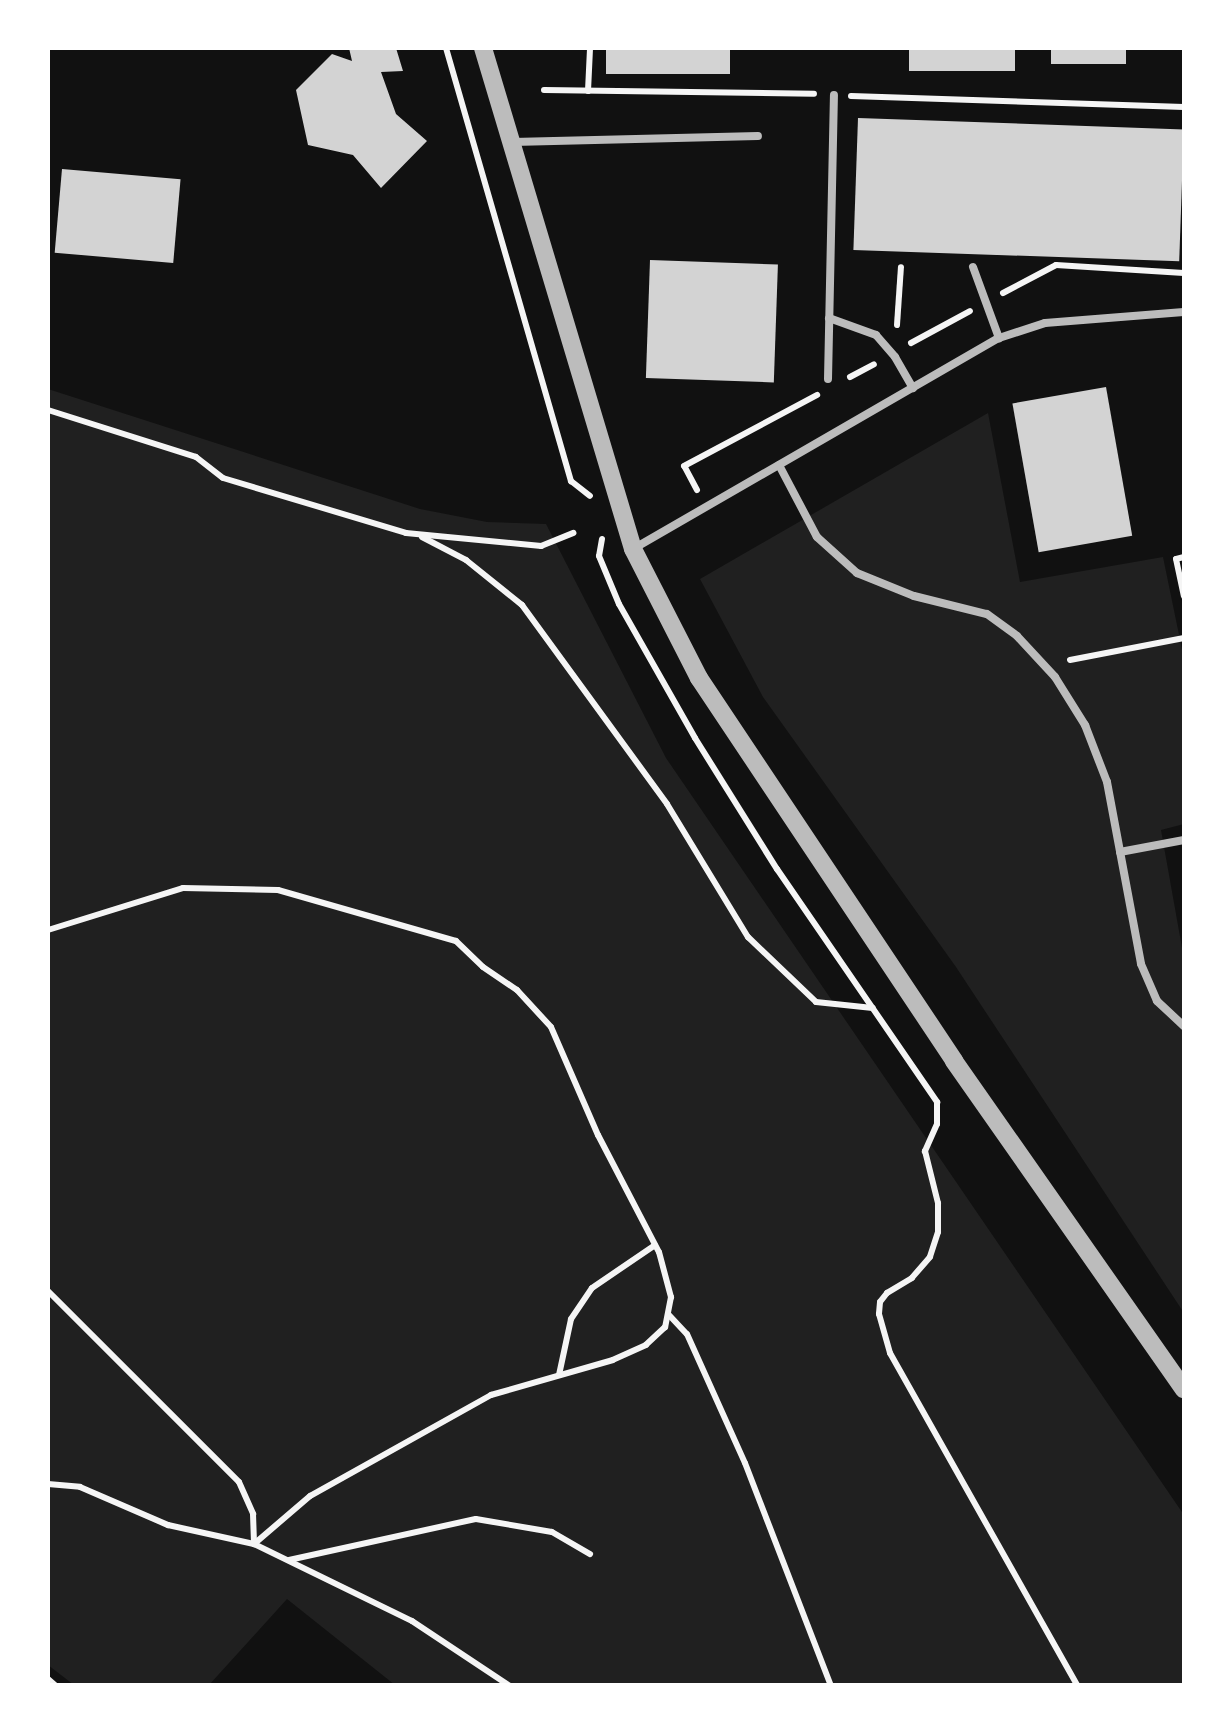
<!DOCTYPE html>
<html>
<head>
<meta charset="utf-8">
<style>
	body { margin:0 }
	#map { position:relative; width:1232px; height:1733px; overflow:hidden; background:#111; font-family:Figtree,sans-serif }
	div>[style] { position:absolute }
	.green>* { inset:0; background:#202020 }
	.building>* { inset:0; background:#d3d3d3; transform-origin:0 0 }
	.path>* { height:6px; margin:-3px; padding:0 3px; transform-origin:3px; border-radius:3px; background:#f5f5f5 }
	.service>* { height:8px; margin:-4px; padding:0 4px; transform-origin:4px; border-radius:4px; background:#bcbcbc }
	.tertiary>* { height:18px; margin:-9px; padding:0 9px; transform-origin:9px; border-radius:9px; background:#bcbcbc }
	span { translate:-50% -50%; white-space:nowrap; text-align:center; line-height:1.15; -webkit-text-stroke:8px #fff; paint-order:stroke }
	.frame { position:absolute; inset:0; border:50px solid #fff; pointer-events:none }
</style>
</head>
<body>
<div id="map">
	<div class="green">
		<i style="clip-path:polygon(48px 389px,420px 509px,487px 522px,546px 524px,666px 758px,1184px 1515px,1184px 1685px,395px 1685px,287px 1599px,209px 1685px,74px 1685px,48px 1665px)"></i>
		<i style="clip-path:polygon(988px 413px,1020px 582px,1163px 557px,1184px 659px,1184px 824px,1161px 830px,1184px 959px,1184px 1313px,956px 967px,763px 697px,700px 579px)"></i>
	</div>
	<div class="building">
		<i style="clip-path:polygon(349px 48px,396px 48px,403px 71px,381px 72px,396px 114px,427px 141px,381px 188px,353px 155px,308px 145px,296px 90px,332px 54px,352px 61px)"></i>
		<i style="left:606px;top:48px;width:124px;height:26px"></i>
		<i style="left:909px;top:48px;width:106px;height:23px"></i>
		<i style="left:1051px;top:48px;width:75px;height:16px"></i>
		<i style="left:858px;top:118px;width:326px;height:132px;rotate:2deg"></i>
		<i style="left:62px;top:169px;width:119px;height:84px;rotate:5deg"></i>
		<i style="left:650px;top:260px;width:128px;height:118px;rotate:2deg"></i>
		<i style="left:1106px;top:387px;width:151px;height:95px;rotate:80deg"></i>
	</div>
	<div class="path">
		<i style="left:446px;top:48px;width:451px;rotate:73.9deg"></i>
		<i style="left:571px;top:481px;width:24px;rotate:38deg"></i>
		<i style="left:544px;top:90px;width:270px;rotate:0.8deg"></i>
		<i style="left:588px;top:91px;width:43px;rotate:-87.3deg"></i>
		<i style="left:851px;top:96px;width:333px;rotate:1.9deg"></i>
		<i style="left:1003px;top:293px;width:60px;rotate:-27.8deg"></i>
		<i style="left:1056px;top:265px;width:128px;rotate:3.6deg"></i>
		<i style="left:897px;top:325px;width:58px;rotate:-86.1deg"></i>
		<i style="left:911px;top:343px;width:67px;rotate:-28.5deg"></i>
		<i style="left:850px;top:377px;width:27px;rotate:-28deg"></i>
		<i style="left:48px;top:410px;width:155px;rotate:17.6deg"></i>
		<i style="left:196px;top:457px;width:34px;rotate:38deg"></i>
		<i style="left:223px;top:478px;width:191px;rotate:16.7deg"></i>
		<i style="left:406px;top:533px;width:136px;rotate:5.5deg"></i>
		<i style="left:541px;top:546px;width:35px;rotate:-22deg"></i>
		<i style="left:697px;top:490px;width:27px;rotate:-118deg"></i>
		<i style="left:684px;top:466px;width:151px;rotate:-28.1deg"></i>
		<i style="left:422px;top:537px;width:50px;rotate:27.6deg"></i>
		<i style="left:466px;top:560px;width:72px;rotate:38.8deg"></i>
		<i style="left:522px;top:605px;width:246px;rotate:53.9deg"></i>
		<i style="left:667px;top:804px;width:156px;rotate:58.7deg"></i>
		<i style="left:748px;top:937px;width:94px;rotate:43.7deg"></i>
		<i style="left:816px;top:1002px;width:57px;rotate:6deg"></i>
		<i style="left:602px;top:539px;width:17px;rotate:100deg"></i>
		<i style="left:599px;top:556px;width:52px;rotate:67.4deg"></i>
		<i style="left:619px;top:604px;width:154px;rotate:60.4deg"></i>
		<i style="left:695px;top:738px;width:155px;rotate:58deg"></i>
		<i style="left:777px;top:869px;width:283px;rotate:55.5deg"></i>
		<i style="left:937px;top:1102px;width:22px;rotate:90deg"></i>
		<i style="left:937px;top:1124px;width:30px;rotate:114deg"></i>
		<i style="left:925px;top:1151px;width:54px;rotate:76deg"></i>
		<i style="left:938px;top:1203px;width:29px;rotate:90deg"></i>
		<i style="left:938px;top:1232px;width:26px;rotate:108deg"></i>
		<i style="left:930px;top:1257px;width:28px;rotate:131deg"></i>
		<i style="left:912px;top:1278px;width:29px;rotate:149deg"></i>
		<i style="left:887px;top:1293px;width:11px;rotate:128deg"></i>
		<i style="left:880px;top:1302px;width:12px;rotate:95deg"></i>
		<i style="left:879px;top:1314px;width:41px;rotate:74.2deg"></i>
		<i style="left:890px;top:1353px;width:382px;rotate:60.6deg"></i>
		<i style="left:1184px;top:557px;width:8px;rotate:166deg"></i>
		<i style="left:1176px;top:559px;width:38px;rotate:78deg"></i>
		<i style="left:1070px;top:660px;width:116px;rotate:-10.9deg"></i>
		<i style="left:48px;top:930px;width:141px;rotate:-17.3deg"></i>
		<i style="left:183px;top:888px;width:95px;rotate:1.2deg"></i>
		<i style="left:278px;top:890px;width:185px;rotate:16deg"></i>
		<i style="left:456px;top:941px;width:37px;rotate:44deg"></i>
		<i style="left:483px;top:967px;width:41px;rotate:34.1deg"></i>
		<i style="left:517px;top:990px;width:50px;rotate:47.4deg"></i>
		<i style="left:551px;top:1027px;width:118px;rotate:66.5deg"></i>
		<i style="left:598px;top:1135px;width:132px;rotate:62.5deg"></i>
		<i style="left:659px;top:1252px;width:47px;rotate:75.1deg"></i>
		<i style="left:671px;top:1297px;width:31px;rotate:101deg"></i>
		<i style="left:665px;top:1327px;width:26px;rotate:137deg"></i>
		<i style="left:646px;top:1345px;width:36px;rotate:156deg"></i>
		<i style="left:613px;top:1360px;width:127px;rotate:164deg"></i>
		<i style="left:491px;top:1395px;width:207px;rotate:150.8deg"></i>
		<i style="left:310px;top:1496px;width:74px;rotate:139.4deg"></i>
		<i style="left:48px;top:1291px;width:270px;rotate:45deg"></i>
		<i style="left:239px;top:1482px;width:35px;rotate:66deg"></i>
		<i style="left:253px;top:1514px;width:29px;rotate:88deg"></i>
		<i style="left:669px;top:1315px;width:26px;rotate:47deg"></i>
		<i style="left:687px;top:1334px;width:141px;rotate:65.8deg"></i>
		<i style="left:745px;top:1463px;width:239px;rotate:68.9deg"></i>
		<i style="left:559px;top:1375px;width:57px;rotate:-77.9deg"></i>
		<i style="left:571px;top:1319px;width:37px;rotate:-56deg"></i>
		<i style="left:592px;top:1288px;width:76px;rotate:-34.3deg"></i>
		<i style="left:48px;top:1484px;width:32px;rotate:5deg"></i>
		<i style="left:80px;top:1487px;width:96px;rotate:23.4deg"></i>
		<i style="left:168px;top:1525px;width:88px;rotate:12.5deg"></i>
		<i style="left:254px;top:1544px;width:176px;rotate:26deg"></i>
		<i style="left:412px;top:1621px;width:118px;rotate:33.6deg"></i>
		<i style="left:289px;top:1560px;width:191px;rotate:-12.4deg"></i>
		<i style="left:476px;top:1519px;width:77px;rotate:9.7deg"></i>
		<i style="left:552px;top:1532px;width:44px;rotate:30.1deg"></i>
		<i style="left:48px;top:1679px;width:11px;rotate:41deg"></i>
	</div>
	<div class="service">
		<i style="left:513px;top:142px;width:245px;rotate:-1.4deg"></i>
		<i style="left:973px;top:267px;width:76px;rotate:69.9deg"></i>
		<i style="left:829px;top:318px;width:50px;rotate:19.9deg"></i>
		<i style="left:876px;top:335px;width:29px;rotate:49deg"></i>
		<i style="left:895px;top:357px;width:36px;rotate:60deg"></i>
		<i style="left:828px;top:379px;width:284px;rotate:-88.8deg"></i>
		<i style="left:779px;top:465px;width:81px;rotate:62.2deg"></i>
		<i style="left:817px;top:537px;width:54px;rotate:42deg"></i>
		<i style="left:857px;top:573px;width:61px;rotate:22deg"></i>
		<i style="left:914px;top:596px;width:75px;rotate:13.9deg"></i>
		<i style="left:987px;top:614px;width:37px;rotate:36deg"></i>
		<i style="left:1017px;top:636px;width:56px;rotate:47.2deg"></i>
		<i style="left:1055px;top:677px;width:57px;rotate:58deg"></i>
		<i style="left:1085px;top:725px;width:61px;rotate:68.9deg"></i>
		<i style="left:1107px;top:782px;width:185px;rotate:79.4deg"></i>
		<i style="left:1141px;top:964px;width:40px;rotate:66.6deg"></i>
		<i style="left:1157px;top:1001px;width:37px;rotate:43deg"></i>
		<i style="left:633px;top:549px;width:422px;rotate:-30deg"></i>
		<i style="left:999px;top:338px;width:48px;rotate:-18.1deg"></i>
		<i style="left:1045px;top:323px;width:139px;rotate:-4.5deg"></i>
		<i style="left:1120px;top:852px;width:65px;rotate:-10.6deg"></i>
	</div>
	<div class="tertiary">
		<i style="left:483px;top:48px;width:523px;rotate:73.33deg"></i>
		<i style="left:633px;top:549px;width:145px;rotate:62.9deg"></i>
		<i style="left:699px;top:678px;width:460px;rotate:56.3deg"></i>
		<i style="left:954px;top:1061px;width:401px;rotate:55deg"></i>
	</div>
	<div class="frame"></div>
</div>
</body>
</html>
